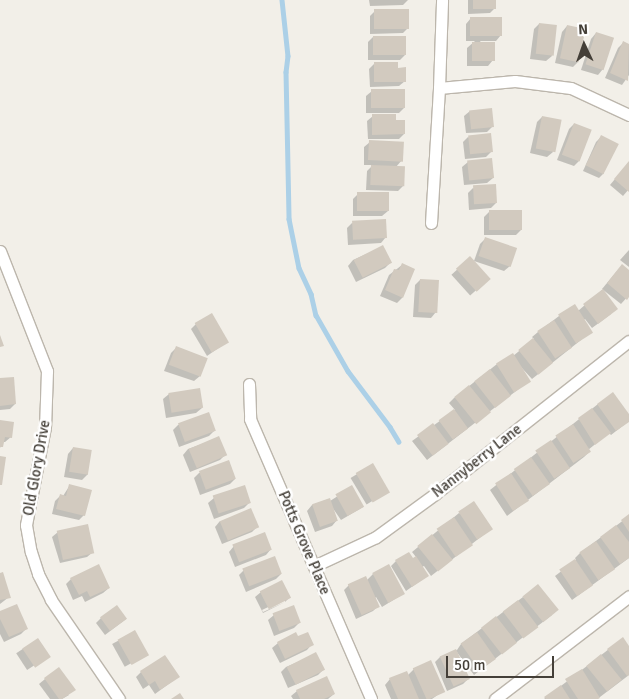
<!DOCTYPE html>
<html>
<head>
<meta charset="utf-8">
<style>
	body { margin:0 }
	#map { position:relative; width:629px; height:699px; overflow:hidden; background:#f2efe8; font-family:Signika,sans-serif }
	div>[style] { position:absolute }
	.shadow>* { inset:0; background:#0003; transform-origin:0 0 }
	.stream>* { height:4.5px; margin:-2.25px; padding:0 2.25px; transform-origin:2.25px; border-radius:2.25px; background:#acd0e7 }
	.building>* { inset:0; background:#d2cabf; transform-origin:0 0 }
	.roads { filter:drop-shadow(1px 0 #bcb6ac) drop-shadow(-1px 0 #bcb6ac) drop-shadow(0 1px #bcb6ac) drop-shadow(0 -1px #bcb6ac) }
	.minor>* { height:11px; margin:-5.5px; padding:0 5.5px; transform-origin:5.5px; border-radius:5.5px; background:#fff }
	span { translate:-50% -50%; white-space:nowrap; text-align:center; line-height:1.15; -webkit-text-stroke:5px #fff; paint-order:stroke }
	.street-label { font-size:15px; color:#443f38 }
	.north { position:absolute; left:559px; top:20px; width:50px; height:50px; -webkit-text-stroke:4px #fff; paint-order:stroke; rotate:357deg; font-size:14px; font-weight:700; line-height:20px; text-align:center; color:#443f38 }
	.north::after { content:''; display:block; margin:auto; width:18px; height:22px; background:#443f38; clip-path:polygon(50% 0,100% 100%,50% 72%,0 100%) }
	.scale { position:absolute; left:446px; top:656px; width:108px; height:22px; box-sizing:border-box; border:2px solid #443f38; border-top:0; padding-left:6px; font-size:15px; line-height:18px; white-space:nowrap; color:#443f38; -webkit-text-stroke:4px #fff; paint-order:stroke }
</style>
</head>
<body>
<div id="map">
	<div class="shadow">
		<i style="clip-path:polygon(369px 0,408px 0,403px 5px,370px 6px)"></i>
		<i style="clip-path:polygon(468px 0,495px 0,495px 8px,490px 13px,468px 14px)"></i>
		<i style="clip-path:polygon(375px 11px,408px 28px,403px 33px,370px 34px,370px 16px)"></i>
		<i style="clip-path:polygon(471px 18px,501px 35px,496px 41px,480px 41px,493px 60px,488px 66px,467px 66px,467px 48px,475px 41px,466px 41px,466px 24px)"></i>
		<i style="clip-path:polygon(539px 24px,552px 56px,546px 61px,530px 59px,534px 29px)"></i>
		<i style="clip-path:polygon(567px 26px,578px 62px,573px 67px,555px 63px,562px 32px)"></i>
		<i style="clip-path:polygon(596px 33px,603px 69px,598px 75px,581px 70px,591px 39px)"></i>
		<i style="clip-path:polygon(373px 37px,405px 55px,400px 60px,368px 60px,368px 42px)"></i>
		<i style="clip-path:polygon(623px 43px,629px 45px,629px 75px,622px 85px,605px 78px,618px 48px)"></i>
		<i style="clip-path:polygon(375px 63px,397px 69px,405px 81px,399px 86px,370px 87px,369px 69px)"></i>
		<i style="clip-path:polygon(372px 91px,404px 108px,399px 113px,366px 113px,366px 96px)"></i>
		<i style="clip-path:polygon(470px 111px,493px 126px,487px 132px,466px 133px,464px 116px)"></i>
		<i style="clip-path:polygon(373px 116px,404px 134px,399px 139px,368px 139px,367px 121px)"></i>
		<i style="clip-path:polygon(542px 117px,553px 152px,547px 157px,530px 153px,537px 122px)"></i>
		<i style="clip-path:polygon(574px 124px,590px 130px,579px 161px,574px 166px,557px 160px,569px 129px)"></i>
		<i style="clip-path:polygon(468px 137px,491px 152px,486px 157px,465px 159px,463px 142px)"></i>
		<i style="clip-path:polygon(601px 137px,604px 173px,599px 178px,583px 171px,596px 142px)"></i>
		<i style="clip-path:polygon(370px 142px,402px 160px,396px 167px,403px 186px,398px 191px,366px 190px,367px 171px,373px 165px,364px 165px,364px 147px)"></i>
		<i style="clip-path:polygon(468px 162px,493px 178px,487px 183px,464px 185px,462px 167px)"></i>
		<i style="clip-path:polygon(629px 162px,629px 189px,623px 196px,610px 185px)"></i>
		<i style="clip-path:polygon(473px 188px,496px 203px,491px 208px,469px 210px,468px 193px)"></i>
		<i style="clip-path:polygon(358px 194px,388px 211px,382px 216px,353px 216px,353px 199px)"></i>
		<i style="clip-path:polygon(489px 212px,521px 230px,516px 235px,484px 235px,484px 217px)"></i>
		<i style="clip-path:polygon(352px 223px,386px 237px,381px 243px,348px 245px,347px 228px)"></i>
		<i style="clip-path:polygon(485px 239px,510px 266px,504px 271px,474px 261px,480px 244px)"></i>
		<i style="clip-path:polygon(382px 247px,390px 263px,385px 268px,356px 282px,348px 266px,353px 260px)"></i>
		<i style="clip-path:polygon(629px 250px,629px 267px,620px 260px)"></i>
		<i style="left:470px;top:258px;width:28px;height:25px;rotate:48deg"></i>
		<i style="clip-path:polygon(402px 265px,402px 298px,397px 303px,380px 296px,389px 275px)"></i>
		<i style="clip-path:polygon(617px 271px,629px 271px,629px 295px,621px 304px,602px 289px)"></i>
		<i style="clip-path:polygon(420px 280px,436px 312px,431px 318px,413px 317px,415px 285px)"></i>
		<i style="clip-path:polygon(602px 290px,611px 314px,592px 328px,585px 319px,583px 320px,591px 332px,532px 379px,520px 366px,529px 381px,427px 460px,412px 441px,455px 410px,449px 403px,454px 398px,497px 364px,513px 356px,534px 339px,532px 337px,538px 332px,559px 316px,578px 311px)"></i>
		<i style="clip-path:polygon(196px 324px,227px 342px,207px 356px,191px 329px)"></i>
		<i style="clip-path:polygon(176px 348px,200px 376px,194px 381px,164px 371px,171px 353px)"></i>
		<i style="clip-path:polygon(0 380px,15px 404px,10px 409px,0 410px)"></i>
		<i style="clip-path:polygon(169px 394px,202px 408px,196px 413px,166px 418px,163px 399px)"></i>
		<i style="clip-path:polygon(598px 404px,629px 417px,629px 421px,611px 435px,609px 433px,588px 450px,589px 452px,584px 457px,507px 516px,490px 490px)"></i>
		<i style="clip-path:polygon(208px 414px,214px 431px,209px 436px,179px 447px,173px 430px,178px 425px)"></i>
		<i style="clip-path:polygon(0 421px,11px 437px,5px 442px,3px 442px,0 448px)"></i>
		<i style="clip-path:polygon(219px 438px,225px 455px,220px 460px,190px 472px,183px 455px,188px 449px)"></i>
		<i style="clip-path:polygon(73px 448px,88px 474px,82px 480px,64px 477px,68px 454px)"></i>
		<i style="clip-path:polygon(229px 462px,235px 479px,230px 484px,200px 495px,194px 478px,199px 473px)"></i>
		<i style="left:372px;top:465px;width:31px;height:25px;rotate:59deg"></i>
		<i style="clip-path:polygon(70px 485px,84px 515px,79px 520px,52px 514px,55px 501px,60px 496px,63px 496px)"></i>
		<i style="clip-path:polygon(352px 487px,363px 507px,341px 520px,332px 507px,337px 520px,332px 526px,315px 532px,307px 511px,312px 505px,329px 499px,330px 501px)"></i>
		<i style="clip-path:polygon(214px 498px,250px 502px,244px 508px,214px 519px,208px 503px)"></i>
		<i style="clip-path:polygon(459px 513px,491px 529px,431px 576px,424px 566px,422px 567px,427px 576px,406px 591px,391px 566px,396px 561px,412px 560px,416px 557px,412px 552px)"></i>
		<i style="clip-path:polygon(629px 516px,629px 558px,572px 600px,555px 576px,576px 560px,575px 558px,580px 553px)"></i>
		<i style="clip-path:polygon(220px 521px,257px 527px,252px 532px,222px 544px,215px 527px)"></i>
		<i style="clip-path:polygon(58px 532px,93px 552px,87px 557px,60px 563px,52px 537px)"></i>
		<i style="clip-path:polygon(234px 546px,271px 549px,266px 555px,235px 567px,229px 552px)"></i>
		<i style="clip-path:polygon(244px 570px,281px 574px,276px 579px,246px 592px,239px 575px)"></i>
		<i style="clip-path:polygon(0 574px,9px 597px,0 604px)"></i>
		<i style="clip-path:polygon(373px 574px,403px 594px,382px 607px,376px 597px,375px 598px,378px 606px,373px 611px,356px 619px,344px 590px,349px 585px,367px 580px)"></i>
		<i style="clip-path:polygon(71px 579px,109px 588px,103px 593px,85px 602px,82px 596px,73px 600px,66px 584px)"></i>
		<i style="clip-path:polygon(261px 592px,289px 598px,285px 602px,285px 599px,262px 610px,263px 612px,285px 602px,263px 613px,255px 597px)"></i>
		<i style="clip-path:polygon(523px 597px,552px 615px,474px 675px,456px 651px,468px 679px,463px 684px,447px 691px,435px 662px,440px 657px,457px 650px,461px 644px)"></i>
		<i style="clip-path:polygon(0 612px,26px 629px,21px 634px,4px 642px,0 634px)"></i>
		<i style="clip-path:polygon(274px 615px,300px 622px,294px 628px,274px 636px,268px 620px)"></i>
		<i style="clip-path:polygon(101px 618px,126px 619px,105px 635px,96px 623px)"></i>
		<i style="left:134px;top:632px;width:26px;height:25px;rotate:61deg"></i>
		<i style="clip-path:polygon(298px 638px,312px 644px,307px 650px,280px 663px,272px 648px,278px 643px)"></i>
		<i style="left:38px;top:639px;width:20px;height:26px;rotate:57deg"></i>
		<i style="clip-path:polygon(622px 639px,629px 648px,629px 675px,600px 697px,597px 699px,544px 699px)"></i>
		<i style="clip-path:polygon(316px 654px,323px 670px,318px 675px,288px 688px,281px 672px,286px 667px)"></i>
		<i style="clip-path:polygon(414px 669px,443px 691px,432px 699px,391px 699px,385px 685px,390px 679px,408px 675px)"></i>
		<i style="clip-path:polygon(141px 672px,178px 677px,155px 694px,149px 685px,143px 689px,136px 677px)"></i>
		<i style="clip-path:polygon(45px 679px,69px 695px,62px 699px,50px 699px,39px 684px)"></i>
		<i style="clip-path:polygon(297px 691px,334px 694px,328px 699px,293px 699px,291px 696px)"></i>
	</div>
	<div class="stream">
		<i style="left:282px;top:0;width:56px;rotate:83.9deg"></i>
		<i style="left:288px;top:56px;width:16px;rotate:97deg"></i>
		<i style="left:286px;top:72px;width:147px;rotate:88.8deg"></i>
		<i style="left:289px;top:219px;width:50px;rotate:78.5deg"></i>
		<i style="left:299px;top:268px;width:29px;rotate:65deg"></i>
		<i style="left:311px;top:294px;width:22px;rotate:77deg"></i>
		<i style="left:316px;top:315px;width:64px;rotate:60.3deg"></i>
		<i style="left:348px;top:371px;width:70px;rotate:53.1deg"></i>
		<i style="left:390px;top:427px;width:17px;rotate:59deg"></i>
	</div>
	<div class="building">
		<i style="left:473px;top:0;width:23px;height:9px"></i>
		<i style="left:409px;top:9px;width:20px;height:35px;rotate:90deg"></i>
		<i style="left:470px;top:17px;width:32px;height:19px"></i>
		<i style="left:539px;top:23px;width:18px;height:31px;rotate:6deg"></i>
		<i style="left:567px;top:25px;width:19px;height:34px;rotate:12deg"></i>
		<i style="left:596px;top:32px;width:19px;height:34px;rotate:18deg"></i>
		<i style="left:373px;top:36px;width:33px;height:19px"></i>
		<i style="clip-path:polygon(623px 41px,629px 44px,628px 81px,610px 73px)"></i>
		<i style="left:472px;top:42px;width:23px;height:19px"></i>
		<i style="clip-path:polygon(374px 62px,398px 62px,398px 68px,406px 67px,406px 82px,374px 82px)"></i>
		<i style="left:371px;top:89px;width:34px;height:19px"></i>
		<i style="left:492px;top:108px;width:19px;height:23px;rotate:84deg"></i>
		<i style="clip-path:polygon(372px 114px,396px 114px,396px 120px,405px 120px,405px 134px,372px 135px)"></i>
		<i style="left:542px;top:116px;width:20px;height:33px;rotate:11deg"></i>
		<i style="left:574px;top:123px;width:19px;height:34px;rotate:21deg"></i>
		<i style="left:491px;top:133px;width:19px;height:23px;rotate:84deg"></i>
		<i style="left:601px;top:135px;width:20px;height:34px;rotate:27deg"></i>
		<i style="left:369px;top:140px;width:35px;height:20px;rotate:3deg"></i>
		<i style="left:492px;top:158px;width:20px;height:25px;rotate:84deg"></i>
		<i style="clip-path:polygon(629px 161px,629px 192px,614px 179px)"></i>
		<i style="left:371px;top:165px;width:34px;height:20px;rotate:2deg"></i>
		<i style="left:496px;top:184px;width:19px;height:23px;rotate:87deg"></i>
		<i style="left:389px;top:192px;width:19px;height:32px;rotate:90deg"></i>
		<i style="left:522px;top:210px;width:20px;height:33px;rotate:90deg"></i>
		<i style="left:386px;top:219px;width:19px;height:34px;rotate:87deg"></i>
		<i style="left:485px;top:237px;width:34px;height:20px;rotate:19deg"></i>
		<i style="left:383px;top:245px;width:20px;height:33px;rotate:63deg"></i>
		<i style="left:470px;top:256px;width:31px;height:19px;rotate:48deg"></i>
		<i style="clip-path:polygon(402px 263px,415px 269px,403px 298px,385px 290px,394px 269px,399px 270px)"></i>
		<i style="clip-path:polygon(622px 264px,629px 270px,629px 297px,627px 300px,607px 283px)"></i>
		<i style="left:420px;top:279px;width:19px;height:33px;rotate:3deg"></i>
		<i style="left:603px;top:289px;width:25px;height:25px;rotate:53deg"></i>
		<i style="left:575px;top:304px;width:34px;height:20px;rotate:58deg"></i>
		<i style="left:212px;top:313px;width:34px;height:20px;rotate:60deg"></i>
		<i style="left:554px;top:320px;width:33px;height:20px;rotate:57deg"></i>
		<i style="clip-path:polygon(0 335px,4px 346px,0 347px)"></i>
		<i style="left:533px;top:338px;width:32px;height:19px;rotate:51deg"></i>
		<i style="left:176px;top:346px;width:34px;height:20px;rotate:21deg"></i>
		<i style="left:513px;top:353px;width:34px;height:20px;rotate:58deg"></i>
		<i style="left:490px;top:369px;width:34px;height:20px;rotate:52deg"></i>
		<i style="clip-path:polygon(14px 377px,16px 404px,0 406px,0 378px)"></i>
		<i style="left:469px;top:385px;width:35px;height:19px;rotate:51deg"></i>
		<i style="left:200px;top:388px;width:20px;height:32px;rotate:81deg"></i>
		<i style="clip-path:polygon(613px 392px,629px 414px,629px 422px,616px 431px,597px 404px)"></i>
		<i style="clip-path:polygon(592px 408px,611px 433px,595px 445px,578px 418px)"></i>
		<i style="left:454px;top:409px;width:24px;height:19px;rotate:54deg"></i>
		<i style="left:209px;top:412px;width:20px;height:33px;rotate:70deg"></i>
		<i style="clip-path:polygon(0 420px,14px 422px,12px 438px,5px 437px,3px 447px,0 447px)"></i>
		<i style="left:433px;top:423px;width:26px;height:20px;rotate:53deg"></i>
		<i style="left:573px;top:424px;width:33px;height:21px;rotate:57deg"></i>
		<i style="left:219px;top:436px;width:21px;height:33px;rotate:67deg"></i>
		<i style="left:551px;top:440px;width:34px;height:19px;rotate:56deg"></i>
		<i style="left:73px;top:447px;width:19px;height:25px;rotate:9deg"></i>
		<i style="clip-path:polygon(0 456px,6px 457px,2px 485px,0 485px)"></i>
		<i style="left:531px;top:457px;width:33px;height:21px;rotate:55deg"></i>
		<i style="left:229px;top:460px;width:20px;height:32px;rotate:70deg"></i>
		<i style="left:373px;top:463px;width:34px;height:20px;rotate:60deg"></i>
		<i style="left:511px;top:473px;width:33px;height:19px;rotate:57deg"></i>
		<i style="clip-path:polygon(69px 484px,92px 490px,85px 516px,56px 509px,60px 494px,66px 496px)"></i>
		<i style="left:245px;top:485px;width:19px;height:34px;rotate:72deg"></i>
		<i style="left:352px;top:485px;width:25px;height:19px;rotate:61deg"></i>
		<i style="left:330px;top:498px;width:24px;height:19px;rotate:71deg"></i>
		<i style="left:474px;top:501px;width:34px;height:19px;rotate:56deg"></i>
		<i style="left:251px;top:508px;width:21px;height:34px;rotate:67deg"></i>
		<i style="clip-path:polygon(629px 514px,629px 532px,621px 520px)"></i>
		<i style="left:454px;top:517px;width:34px;height:21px;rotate:56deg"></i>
		<i style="left:88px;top:524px;width:30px;height:32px;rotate:78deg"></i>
		<i style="clip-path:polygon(616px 525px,629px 542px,629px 558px,620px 564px,600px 537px)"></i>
		<i style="left:265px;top:532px;width:19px;height:35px;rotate:69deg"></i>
		<i style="left:432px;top:534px;width:33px;height:19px;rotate:51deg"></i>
		<i style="left:596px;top:541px;width:34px;height:20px;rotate:56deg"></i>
		<i style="clip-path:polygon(409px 552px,413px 558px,416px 556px,429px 576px,412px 587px,395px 560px)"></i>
		<i style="left:275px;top:556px;width:19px;height:35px;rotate:69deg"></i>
		<i style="left:575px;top:559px;width:32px;height:19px;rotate:56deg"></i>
		<i style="clip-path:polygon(99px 564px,110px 588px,90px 597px,87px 591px,79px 595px,70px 578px)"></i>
		<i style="left:389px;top:564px;width:34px;height:19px;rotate:62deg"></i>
		<i style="clip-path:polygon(3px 572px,11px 598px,0 600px,0 573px)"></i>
		<i style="left:366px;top:576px;width:34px;height:20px;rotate:66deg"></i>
		<i style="left:282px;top:580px;width:20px;height:25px;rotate:63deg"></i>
		<i style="left:538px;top:584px;width:33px;height:20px;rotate:51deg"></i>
		<i style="left:518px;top:600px;width:34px;height:19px;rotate:53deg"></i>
		<i style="clip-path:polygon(17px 604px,28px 629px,9px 637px,0 619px,0 611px)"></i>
		<i style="left:117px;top:605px;width:17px;height:21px;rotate:54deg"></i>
		<i style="left:294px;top:605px;width:19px;height:23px;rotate:69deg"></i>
		<i style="left:496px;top:616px;width:34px;height:19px;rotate:52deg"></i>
		<i style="left:135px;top:630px;width:29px;height:20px;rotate:61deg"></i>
		<i style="clip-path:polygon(296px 632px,298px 636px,308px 632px,314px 645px,285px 659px,277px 642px)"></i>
		<i style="left:477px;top:632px;width:33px;height:20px;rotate:55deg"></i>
		<i style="clip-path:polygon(623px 637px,629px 646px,629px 675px,627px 676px,607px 649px)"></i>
		<i style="left:38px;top:638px;width:23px;height:19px;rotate:56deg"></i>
		<i style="left:456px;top:649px;width:33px;height:18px;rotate:65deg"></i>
		<i style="left:316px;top:652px;width:20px;height:33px;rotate:63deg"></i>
		<i style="left:601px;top:654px;width:33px;height:19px;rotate:51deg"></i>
		<i style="clip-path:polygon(165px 655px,180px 677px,160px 690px,155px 681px,149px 685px,140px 671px)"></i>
		<i style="left:431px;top:660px;width:35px;height:20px;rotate:66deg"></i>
		<i style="clip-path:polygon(59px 667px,76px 690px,62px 699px,59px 699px,44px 678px)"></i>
		<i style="clip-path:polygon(582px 669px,600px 698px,598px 699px,578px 699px,565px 679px)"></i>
		<i style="clip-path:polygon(407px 671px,419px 699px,398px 699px,389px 678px)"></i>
		<i style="clip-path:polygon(327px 676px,335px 694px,324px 699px,300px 699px,296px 690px)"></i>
		<i style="clip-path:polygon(561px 685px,570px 699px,546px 699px,544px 697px)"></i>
		<i style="clip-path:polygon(180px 693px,184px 699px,171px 699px)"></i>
	</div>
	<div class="roads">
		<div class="minor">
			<i style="left:439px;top:88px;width:76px;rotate:-5.3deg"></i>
			<i style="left:515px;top:81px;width:56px;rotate:7.1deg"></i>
			<i style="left:571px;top:88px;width:64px;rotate:25deg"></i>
			<i style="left:431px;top:223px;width:135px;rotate:-86.6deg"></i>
			<i style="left:439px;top:88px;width:88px;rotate:-88deg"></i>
			<i style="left:0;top:251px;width:129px;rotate:68.6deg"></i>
			<i style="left:47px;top:371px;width:56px;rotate:92deg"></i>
			<i style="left:45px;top:427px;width:100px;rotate:101deg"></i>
			<i style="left:26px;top:525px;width:27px;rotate:80deg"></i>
			<i style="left:31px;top:552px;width:23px;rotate:72deg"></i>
			<i style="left:38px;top:574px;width:29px;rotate:63deg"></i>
			<i style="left:51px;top:600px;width:120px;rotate:55.5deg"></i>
			<i style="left:249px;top:384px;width:35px;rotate:88deg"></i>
			<i style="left:250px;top:419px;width:305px;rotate:66.6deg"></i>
			<i style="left:314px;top:566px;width:68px;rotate:-25.1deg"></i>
			<i style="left:376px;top:537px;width:73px;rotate:-36.1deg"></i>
			<i style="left:435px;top:494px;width:247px;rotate:-38.3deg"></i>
			<i style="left:495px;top:699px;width:169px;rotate:-37.5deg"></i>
		</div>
	</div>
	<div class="street-label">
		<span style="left:477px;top:461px;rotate:-38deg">Nannyberry Lane</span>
		<span style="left:37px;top:468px;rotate:-80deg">Old Glory Drive</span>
		<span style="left:304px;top:543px;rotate:67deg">Potts Grove Place</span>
	</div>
	<div class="north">N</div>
	<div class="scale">50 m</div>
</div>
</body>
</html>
